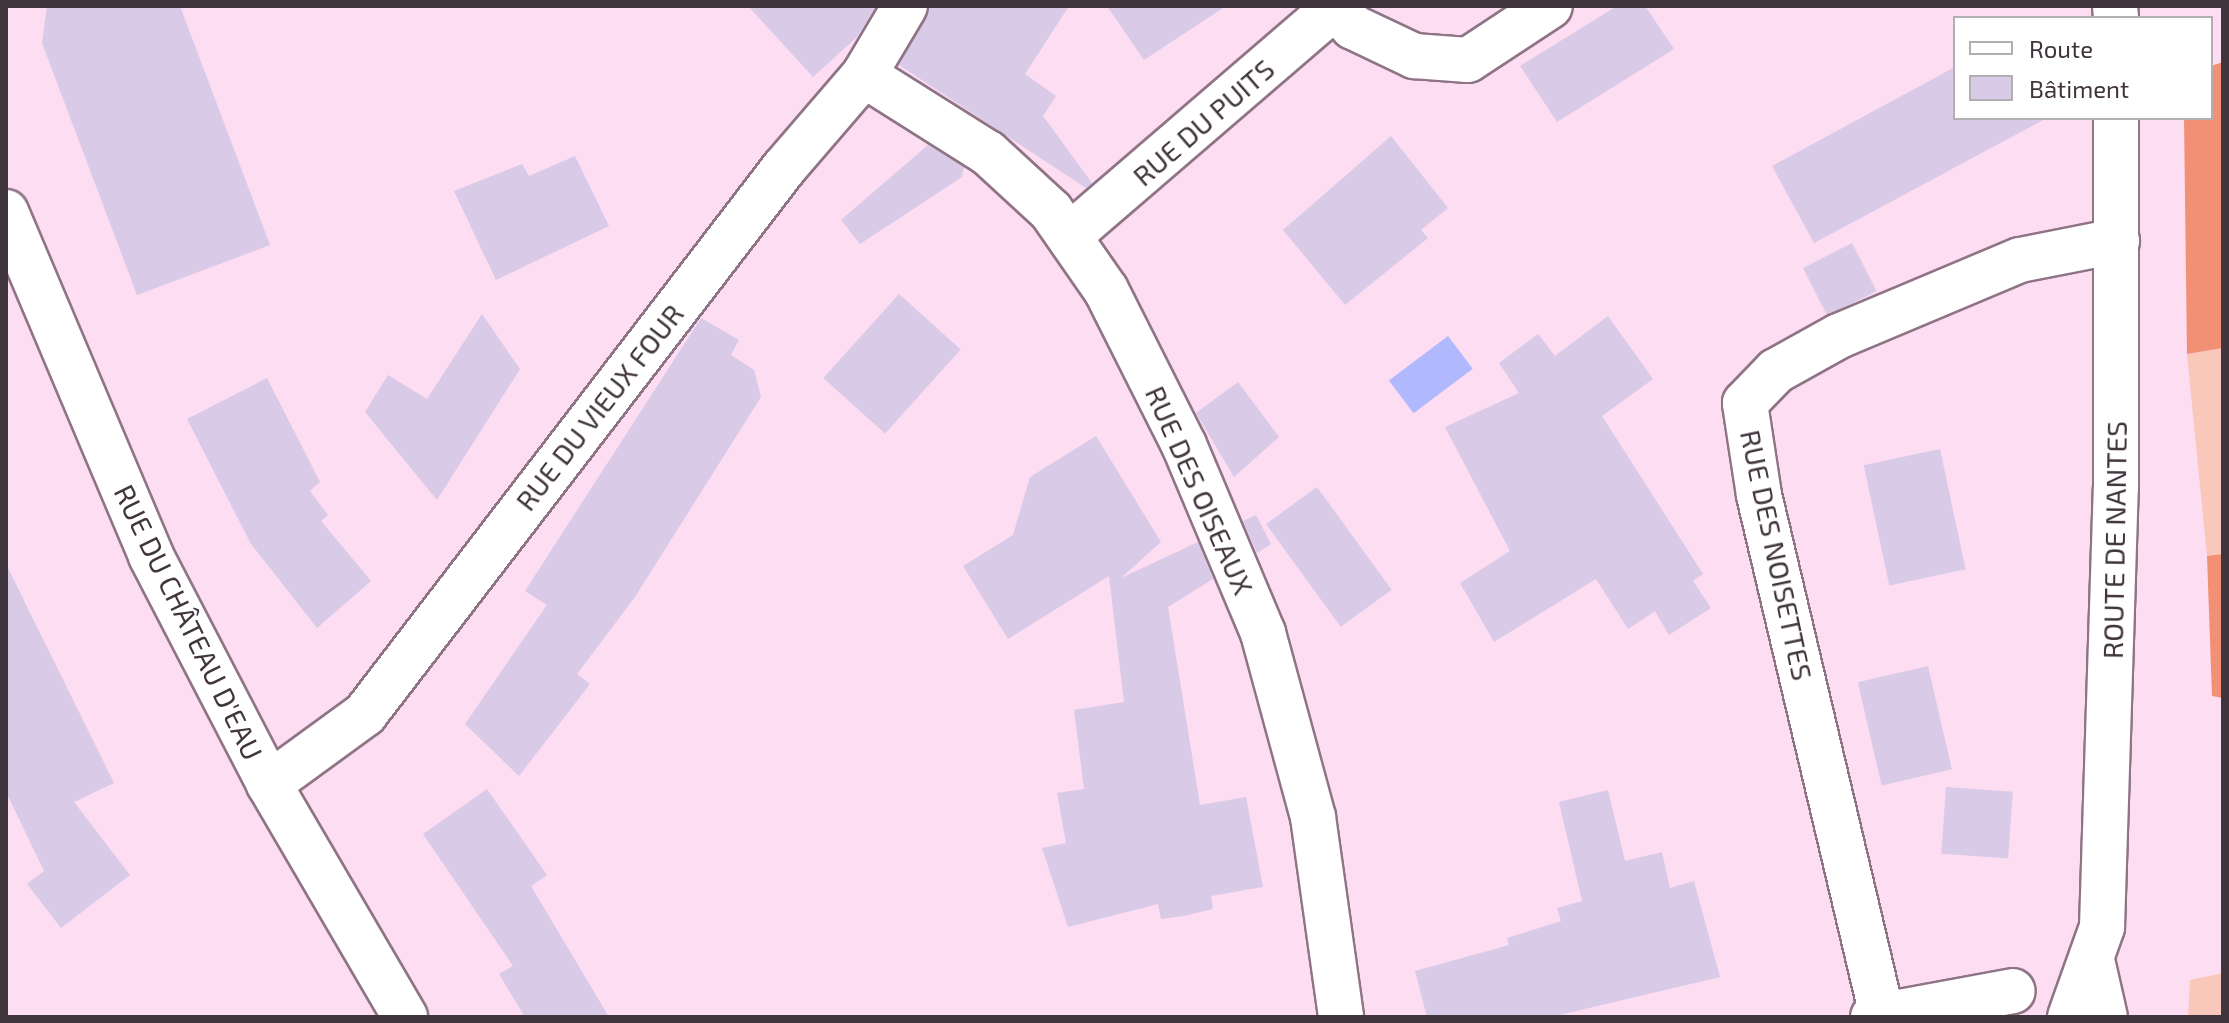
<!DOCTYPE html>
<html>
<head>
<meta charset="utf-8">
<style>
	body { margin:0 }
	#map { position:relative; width:2229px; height:1023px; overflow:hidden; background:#fcddf2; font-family:"Exo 2",sans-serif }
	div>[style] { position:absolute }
	.green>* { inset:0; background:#fac8ba }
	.forest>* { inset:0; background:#f29075 }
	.water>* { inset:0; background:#b0b8fe; transform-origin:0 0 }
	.building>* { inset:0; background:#d9cae7; transform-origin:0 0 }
	.roads { filter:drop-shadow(2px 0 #8f7486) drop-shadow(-2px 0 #8f7486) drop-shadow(0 2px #8f7486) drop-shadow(0 -2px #8f7486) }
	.street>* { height:44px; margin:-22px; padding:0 22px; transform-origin:22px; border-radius:22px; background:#fff }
	.secondary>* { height:44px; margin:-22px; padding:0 22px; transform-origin:22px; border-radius:22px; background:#fff }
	span { translate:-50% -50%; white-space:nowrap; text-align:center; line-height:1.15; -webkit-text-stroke:6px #fff; paint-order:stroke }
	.street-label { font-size:28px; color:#40343d }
	.frame { position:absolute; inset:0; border:8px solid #40343d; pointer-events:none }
	.legend { position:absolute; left:1953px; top:16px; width:260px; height:104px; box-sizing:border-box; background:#fff; border:2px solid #b3aeb1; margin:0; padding:10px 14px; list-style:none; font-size:24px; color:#40343d }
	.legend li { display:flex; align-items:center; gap:16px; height:40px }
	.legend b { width:40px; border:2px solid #b3aeb1 }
</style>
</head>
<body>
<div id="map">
	<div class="green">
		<i style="clip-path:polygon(2223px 348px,2223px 554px,2207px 556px,2187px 354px)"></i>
		<i style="clip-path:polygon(2223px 973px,2223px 1017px,2188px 1017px,2190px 980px)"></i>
	</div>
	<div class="forest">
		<i style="clip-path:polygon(2223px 62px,2223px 348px,2187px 354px,2184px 118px,2211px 118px,2211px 66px)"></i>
		<i style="clip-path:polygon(2223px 554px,2223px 698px,2212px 696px,2207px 556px)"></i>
	</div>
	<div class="water">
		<i style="left:1448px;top:336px;width:41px;height:74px;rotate:53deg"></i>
	</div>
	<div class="building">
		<i style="clip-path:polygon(47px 6px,180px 6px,270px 245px,137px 295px,42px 43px)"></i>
		<i style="clip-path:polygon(748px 6px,876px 6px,857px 37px,813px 77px)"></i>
		<i style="clip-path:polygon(930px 6px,1069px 6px,1025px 74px,1056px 96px,1043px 116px,1092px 183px,1086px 188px,899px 65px)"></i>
		<i style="clip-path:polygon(1107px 6px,1226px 6px,1144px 60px)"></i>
		<i style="clip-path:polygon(1617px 6px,1645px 6px,1674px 49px,1557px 122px,1520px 66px)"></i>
		<i style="clip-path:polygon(1955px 67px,1955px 118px,2047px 118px,1814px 243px,1772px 166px)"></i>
		<i style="clip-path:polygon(1391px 136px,1448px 208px,1421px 230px,1428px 238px,1345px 305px,1283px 230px)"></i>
		<i style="clip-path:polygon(928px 145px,964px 167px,962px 177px,860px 244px,841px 220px)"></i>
		<i style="clip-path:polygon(575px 156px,609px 226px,496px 280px,454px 191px,522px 164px,529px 176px)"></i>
		<i style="left:1852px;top:243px;width:54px;height:55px;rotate:63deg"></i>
		<i style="left:899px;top:294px;width:83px;height:113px;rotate:42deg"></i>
		<i style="clip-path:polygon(482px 314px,520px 369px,437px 500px,365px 412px,388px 375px,427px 399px)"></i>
		<i style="clip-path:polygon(1608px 316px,1653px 379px,1602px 416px,1703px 574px,1693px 581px,1711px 608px,1669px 635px,1655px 611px,1628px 629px,1596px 579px,1494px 642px,1460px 583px,1510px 551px,1445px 427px,1519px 393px,1499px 363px,1538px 334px,1555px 356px)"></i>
		<i style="clip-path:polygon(701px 318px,739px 340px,731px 355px,754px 370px,761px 397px,635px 597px,577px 674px,590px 684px,519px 776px,465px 724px,547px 605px,525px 591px)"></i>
		<i style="clip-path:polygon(267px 378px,320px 482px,310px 491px,328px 515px,321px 521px,371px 581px,317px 628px,251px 544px,187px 419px)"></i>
		<i style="clip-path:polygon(1238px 382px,1279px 437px,1234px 477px,1196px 413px)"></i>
		<i style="clip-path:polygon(1096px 436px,1161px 542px,1121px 578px,1198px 542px,1213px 579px,1168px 607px,1200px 805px,1246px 797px,1263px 887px,1211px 896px,1213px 909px,1184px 916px,1161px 919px,1158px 904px,1068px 927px,1042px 848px,1066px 843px,1057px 793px,1084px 789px,1074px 710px,1124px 702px,1109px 576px,1008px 639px,963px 566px,1013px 535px,1030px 477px)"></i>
		<i style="left:1940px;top:449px;width:123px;height:78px;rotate:78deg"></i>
		<i style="left:1317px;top:487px;width:127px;height:63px;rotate:54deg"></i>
		<i style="clip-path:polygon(1256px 515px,1271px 544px,1257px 553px,1243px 521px)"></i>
		<i style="clip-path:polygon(6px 564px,114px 783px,74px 802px,130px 875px,61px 928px,27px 884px,44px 871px,6px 792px)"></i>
		<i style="left:1928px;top:666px;width:106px;height:72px;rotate:77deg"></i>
		<i style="left:1946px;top:787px;width:67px;height:67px;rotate:4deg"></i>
		<i style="clip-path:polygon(487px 789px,547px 875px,531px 886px,609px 1017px,525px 1017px,499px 974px,513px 966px,423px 834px)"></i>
		<i style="clip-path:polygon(1608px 790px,1625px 861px,1662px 852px,1670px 888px,1694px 881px,1720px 977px,1551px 1017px,1427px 1017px,1415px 971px,1509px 945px,1507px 938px,1561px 921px,1557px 908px,1582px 901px,1559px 802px)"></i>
	</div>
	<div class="roads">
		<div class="street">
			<i style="left:1334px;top:6px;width:28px;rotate:48deg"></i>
			<i style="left:1353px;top:27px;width:68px;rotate:25.4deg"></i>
			<i style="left:1414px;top:56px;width:54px;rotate:4.2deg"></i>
			<i style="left:1468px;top:60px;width:98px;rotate:-33.4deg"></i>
			<i style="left:864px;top:75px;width:146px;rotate:32.2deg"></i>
			<i style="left:988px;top:153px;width:86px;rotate:42.6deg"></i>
			<i style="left:1051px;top:211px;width:96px;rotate:55.2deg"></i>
			<i style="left:1106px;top:290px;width:174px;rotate:63.3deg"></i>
			<i style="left:1184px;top:445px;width:204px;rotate:67.2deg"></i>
			<i style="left:1263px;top:633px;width:191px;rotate:74.8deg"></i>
			<i style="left:1313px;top:817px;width:202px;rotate:82deg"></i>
			<i style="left:1070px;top:235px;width:350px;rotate:-40.7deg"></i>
			<i style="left:269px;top:784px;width:119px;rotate:-36.1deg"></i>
			<i style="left:365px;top:714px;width:688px;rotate:-52.5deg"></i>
			<i style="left:784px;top:168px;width:123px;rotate:-49.3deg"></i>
			<i style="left:864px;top:75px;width:80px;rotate:-59.3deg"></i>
			<i style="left:1882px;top:1015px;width:534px;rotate:-103.31deg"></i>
			<i style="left:1759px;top:495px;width:93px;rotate:-98.7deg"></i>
			<i style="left:1745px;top:403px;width:45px;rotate:-45.9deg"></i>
			<i style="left:1776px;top:371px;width:72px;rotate:-29.1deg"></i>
			<i style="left:1839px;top:336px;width:196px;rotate:-22.8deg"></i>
			<i style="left:2020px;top:260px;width:99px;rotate:-11.1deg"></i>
			<i style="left:1873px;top:1017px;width:142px;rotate:-10.5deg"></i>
		</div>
		<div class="secondary">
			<i style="left:2115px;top:6px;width:12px;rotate:85deg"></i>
			<i style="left:6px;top:212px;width:373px;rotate:67.1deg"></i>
			<i style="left:151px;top:556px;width:257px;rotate:62.6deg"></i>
			<i style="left:269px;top:784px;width:270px;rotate:59.7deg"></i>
			<i style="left:2092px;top:960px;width:58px;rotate:77.2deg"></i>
			<i style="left:2070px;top:1017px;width:96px;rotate:-70.4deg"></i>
			<i style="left:2102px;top:927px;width:439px;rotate:-88.2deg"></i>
			<i style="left:2116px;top:488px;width:370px;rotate:-90deg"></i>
		</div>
	</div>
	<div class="street-label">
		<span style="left:1203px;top:122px;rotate:-41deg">RUE DU PUITS</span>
		<span style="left:599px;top:407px;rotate:-52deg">RUE DU VIEUX FOUR</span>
		<span style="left:1200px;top:490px;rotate:66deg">RUE DES OISEAUX</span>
		<span style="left:2114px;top:540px;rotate:-89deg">ROUTE DE NANTES</span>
		<span style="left:1777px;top:555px;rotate:78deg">RUE DES NOISETTES</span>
		<span style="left:189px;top:622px;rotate:64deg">RUE DU CHÂTEAU D'EAU</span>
	</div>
	<div class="frame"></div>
	<ul class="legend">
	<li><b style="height:10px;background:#fff"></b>Route</li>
	<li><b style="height:22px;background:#d9cae7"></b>Bâtiment</li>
	</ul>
</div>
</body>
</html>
